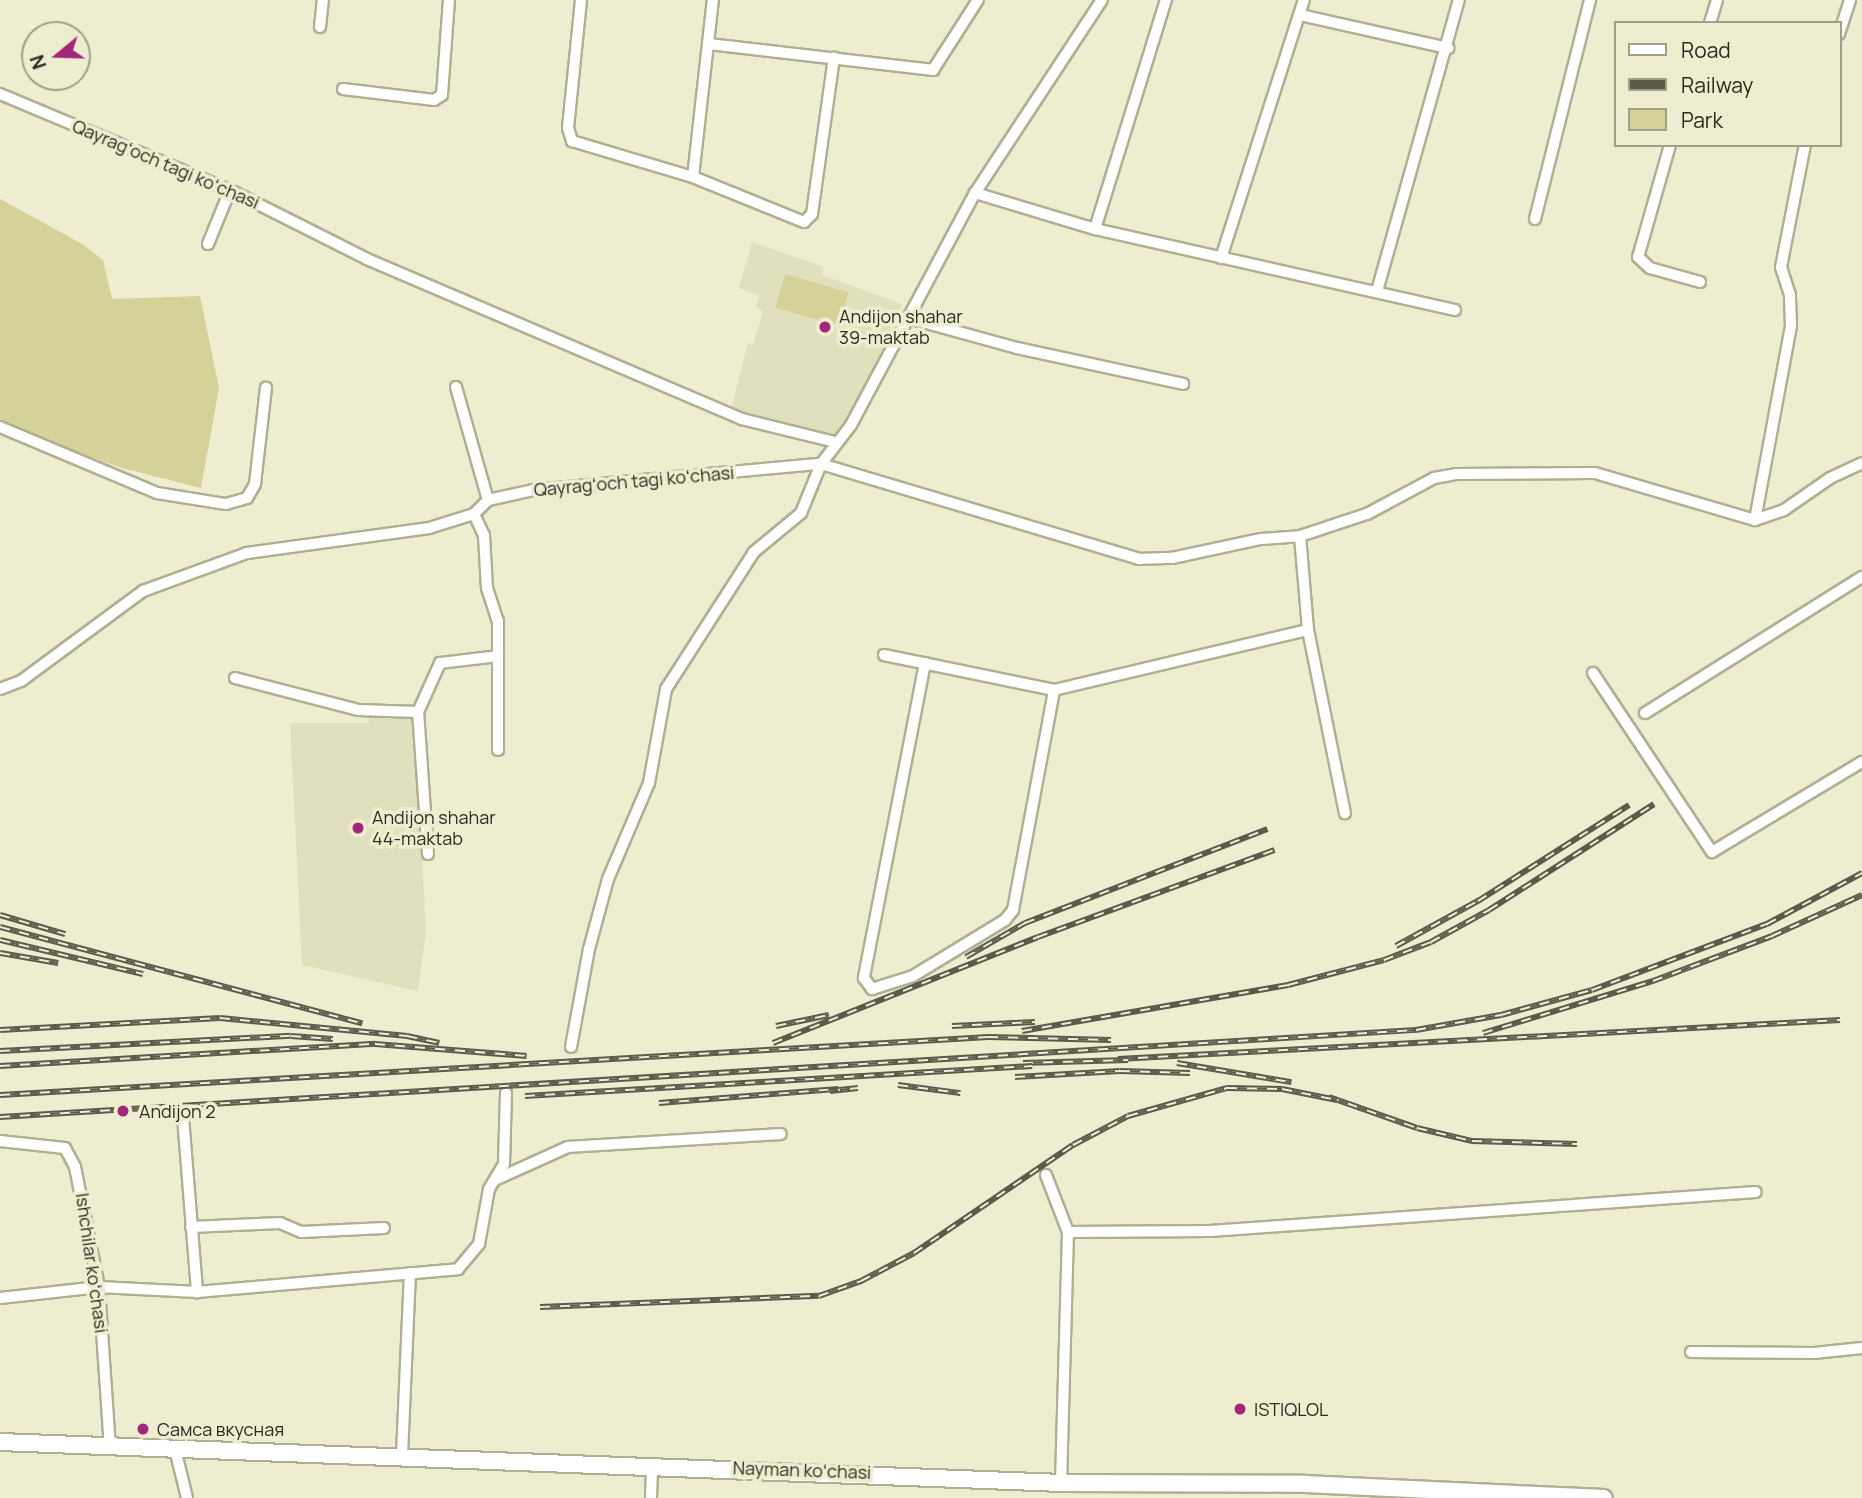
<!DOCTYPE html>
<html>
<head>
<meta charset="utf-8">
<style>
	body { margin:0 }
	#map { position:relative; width:1862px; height:1498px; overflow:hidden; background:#eeedd0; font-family:Manrope,sans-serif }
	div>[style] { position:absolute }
	.built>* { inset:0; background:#e1e0bd }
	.green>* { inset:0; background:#d4d199; transform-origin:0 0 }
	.roads { filter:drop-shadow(2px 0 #b0af93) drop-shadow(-2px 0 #b0af93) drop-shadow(0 2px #b0af93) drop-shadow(0 -2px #b0af93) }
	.minor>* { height:10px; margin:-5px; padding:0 5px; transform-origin:5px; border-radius:5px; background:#fff }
	.secondary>* { height:16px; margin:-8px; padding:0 8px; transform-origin:8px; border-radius:8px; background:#fff }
	.rail>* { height:6px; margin-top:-3px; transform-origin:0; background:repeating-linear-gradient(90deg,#eeedd0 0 10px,#5b5b4b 0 20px); box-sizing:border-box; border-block:2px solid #5b5b4b }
	.dots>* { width:19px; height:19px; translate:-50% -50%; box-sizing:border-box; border:4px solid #eeedd0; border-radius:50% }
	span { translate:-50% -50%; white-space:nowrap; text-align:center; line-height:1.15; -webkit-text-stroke:7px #eeedd0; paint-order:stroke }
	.street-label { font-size:18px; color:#2b2b20 }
	.poi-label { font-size:18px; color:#2b2b20 }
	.left { translate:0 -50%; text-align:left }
	.legend { position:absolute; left:1614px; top:21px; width:228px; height:126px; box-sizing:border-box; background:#eeedd0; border:2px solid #a09f8a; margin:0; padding:9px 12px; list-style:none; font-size:21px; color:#2b2b20 }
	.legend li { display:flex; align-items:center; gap:14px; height:35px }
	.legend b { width:35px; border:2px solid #a09f8a }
	.north { position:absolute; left:21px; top:21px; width:70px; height:70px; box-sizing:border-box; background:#eeedd0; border:2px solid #a09f8a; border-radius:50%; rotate:251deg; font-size:19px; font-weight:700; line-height:28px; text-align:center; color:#2b2b20 }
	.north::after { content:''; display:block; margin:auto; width:24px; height:32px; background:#a3267a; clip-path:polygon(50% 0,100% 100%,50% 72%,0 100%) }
</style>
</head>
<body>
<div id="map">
	<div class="built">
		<i style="clip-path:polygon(752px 242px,824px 267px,822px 275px,902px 304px,852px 418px,838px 436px,731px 410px,748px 343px,753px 345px,763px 311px,756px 308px,759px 296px,739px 288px)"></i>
		<i style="clip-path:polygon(370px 715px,415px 717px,426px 932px,418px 991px,302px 965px,290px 723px,368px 723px)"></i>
	</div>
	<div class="green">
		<i style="clip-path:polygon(0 199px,84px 245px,103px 260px,112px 299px,200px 296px,219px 388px,201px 488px,122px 468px,45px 441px,0 419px)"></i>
		<i style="left:785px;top:274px;width:66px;height:35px;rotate:16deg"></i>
	</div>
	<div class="roads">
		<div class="minor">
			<i style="left:581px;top:0;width:129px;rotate:95.8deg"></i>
			<i style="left:568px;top:128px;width:14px;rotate:73deg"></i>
			<i style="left:572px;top:141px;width:126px;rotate:16.6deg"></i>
			<i style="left:693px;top:177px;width:120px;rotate:22.1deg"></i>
			<i style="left:804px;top:222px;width:11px;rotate:-45deg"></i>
			<i style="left:812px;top:214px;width:158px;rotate:-82deg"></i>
			<i style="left:1300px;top:15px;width:152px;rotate:12.6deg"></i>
			<i style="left:1710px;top:23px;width:24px;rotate:-73deg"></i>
			<i style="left:320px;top:27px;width:27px;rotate:-84deg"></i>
			<i style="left:1839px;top:34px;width:36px;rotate:-72deg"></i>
			<i style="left:709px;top:44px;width:226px;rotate:6.6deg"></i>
			<i style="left:933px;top:70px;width:83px;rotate:-57.3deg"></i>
			<i style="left:343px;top:89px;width:92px;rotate:6.9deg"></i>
			<i style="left:434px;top:100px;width:9px;rotate:-32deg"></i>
			<i style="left:442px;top:95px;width:95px;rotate:-85.8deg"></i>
			<i style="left:0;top:94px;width:249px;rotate:22.7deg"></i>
			<i style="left:230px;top:190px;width:153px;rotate:26.7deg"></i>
			<i style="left:367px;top:259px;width:408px;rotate:23.1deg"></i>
			<i style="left:742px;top:419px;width:96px;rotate:13.9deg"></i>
			<i style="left:1670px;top:145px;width:116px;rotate:105.9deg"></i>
			<i style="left:1638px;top:257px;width:16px;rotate:43deg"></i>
			<i style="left:1650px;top:268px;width:52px;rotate:15.6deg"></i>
			<i style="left:693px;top:177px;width:178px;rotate:-83.6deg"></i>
			<i style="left:975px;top:193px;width:125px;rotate:16.7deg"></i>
			<i style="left:1095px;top:229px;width:369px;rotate:12.7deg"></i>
			<i style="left:1535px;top:219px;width:226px;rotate:-75.9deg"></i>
			<i style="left:1095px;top:229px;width:240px;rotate:-72.8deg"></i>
			<i style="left:208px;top:244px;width:58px;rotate:-67.8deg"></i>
			<i style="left:1221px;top:258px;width:271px;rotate:-72.2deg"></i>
			<i style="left:1377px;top:291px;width:302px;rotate:-74.3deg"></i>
			<i style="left:908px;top:318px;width:113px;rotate:15.4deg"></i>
			<i style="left:1017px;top:348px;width:170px;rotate:12.2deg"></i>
			<i style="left:456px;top:387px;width:117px;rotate:74.2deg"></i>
			<i style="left:0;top:427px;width:170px;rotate:22.8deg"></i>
			<i style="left:157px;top:493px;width:70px;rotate:9.1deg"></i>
			<i style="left:226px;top:504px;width:22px;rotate:-16deg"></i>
			<i style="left:247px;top:498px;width:16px;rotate:-60deg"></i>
			<i style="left:255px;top:484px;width:97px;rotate:-83.5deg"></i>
			<i style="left:474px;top:514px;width:23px;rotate:65deg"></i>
			<i style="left:484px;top:535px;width:53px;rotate:86.8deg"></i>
			<i style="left:487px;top:588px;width:35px;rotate:72deg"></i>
			<i style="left:498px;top:621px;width:129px;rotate:90deg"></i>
			<i style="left:1755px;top:520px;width:197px;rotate:-79.5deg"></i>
			<i style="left:1791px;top:326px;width:31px;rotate:-92deg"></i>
			<i style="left:1790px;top:295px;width:29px;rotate:-108deg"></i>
			<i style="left:1781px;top:267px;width:124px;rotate:-78.9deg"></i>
			<i style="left:1300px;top:536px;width:94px;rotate:85.1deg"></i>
			<i style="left:1308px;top:630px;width:187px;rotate:78.6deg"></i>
			<i style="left:884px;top:655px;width:174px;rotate:11.6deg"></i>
			<i style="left:1054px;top:690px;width:261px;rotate:-13.3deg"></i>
			<i style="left:925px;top:663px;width:321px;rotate:101deg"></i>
			<i style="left:864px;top:978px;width:14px;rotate:54deg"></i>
			<i style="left:872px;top:989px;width:43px;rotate:-17.6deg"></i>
			<i style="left:913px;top:976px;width:108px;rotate:-31.3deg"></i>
			<i style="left:1005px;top:920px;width:13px;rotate:-51deg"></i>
			<i style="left:1013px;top:910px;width:224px;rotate:-79.4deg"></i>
			<i style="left:1593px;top:673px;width:215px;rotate:56.4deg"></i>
			<i style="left:1712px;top:852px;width:175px;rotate:-31deg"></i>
			<i style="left:235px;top:678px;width:128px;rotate:14.5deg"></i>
			<i style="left:359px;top:710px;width:59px;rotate:1.9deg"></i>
			<i style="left:0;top:689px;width:22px;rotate:-21deg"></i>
			<i style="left:21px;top:681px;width:152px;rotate:-36.4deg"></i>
			<i style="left:143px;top:591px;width:111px;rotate:-20.1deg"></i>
			<i style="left:247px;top:553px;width:184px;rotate:-7.8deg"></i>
			<i style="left:429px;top:528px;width:47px;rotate:-17.3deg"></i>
			<i style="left:474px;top:514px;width:20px;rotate:-45deg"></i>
			<i style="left:488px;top:500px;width:46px;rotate:-12.5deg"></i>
			<i style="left:533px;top:490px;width:289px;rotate:-5.2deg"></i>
			<i style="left:821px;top:464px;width:332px;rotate:16.6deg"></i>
			<i style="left:1139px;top:559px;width:33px;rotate:-2deg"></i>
			<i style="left:1172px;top:558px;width:91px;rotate:-12.1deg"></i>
			<i style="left:1261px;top:539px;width:39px;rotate:-4deg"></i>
			<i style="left:1300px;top:536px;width:71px;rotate:-18.2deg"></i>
			<i style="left:1367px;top:514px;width:76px;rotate:-28.2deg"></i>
			<i style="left:1434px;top:478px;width:22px;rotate:-10deg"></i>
			<i style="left:1456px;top:474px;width:139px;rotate:-0.4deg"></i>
			<i style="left:1595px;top:473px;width:167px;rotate:16.4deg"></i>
			<i style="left:1755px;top:520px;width:31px;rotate:-19deg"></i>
			<i style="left:1784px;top:510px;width:56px;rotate:-34.8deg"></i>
			<i style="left:1830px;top:478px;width:35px;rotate:-25deg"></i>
			<i style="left:1645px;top:713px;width:256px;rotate:-32.1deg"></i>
			<i style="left:428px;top:854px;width:142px;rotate:-94deg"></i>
			<i style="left:418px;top:712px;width:54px;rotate:-65.8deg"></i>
			<i style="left:440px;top:663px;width:58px;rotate:-6.9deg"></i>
			<i style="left:571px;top:1047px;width:100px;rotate:-79.6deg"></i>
			<i style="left:589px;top:949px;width:73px;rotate:-74.8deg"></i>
			<i style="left:608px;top:879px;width:104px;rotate:-66.9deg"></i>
			<i style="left:649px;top:783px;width:96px;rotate:-79.7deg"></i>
			<i style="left:666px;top:689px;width:163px;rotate:-57.3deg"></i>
			<i style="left:754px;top:552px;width:61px;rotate:-39.7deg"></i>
			<i style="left:801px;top:513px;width:53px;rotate:-67.8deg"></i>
			<i style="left:821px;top:464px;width:49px;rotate:-52.4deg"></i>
			<i style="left:851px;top:425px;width:263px;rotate:-61.9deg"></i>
			<i style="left:975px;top:193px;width:231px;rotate:-56.7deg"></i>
			<i style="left:183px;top:1117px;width:176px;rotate:85.4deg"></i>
			<i style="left:197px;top:1292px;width:262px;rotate:-5deg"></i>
			<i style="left:458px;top:1269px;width:33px;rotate:-50deg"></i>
			<i style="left:479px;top:1244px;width:56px;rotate:-79.7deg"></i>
			<i style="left:489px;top:1189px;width:29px;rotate:-59deg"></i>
			<i style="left:504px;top:1164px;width:71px;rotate:-88.4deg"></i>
			<i style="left:0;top:1141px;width:65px;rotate:6.1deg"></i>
			<i style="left:65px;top:1148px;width:21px;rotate:62deg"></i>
			<i style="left:75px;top:1167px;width:122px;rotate:78.7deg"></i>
			<i style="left:99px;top:1287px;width:160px;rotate:86.1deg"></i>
			<i style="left:1046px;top:1175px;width:61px;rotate:68.9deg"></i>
			<i style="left:497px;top:1179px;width:78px;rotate:-24.3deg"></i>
			<i style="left:568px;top:1147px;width:213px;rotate:-3.5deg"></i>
			<i style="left:191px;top:1227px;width:89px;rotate:-2.6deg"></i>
			<i style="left:280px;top:1223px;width:23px;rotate:23deg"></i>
			<i style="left:301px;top:1232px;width:83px;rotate:-2.8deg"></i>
			<i style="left:0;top:1298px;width:100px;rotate:-6.3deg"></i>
			<i style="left:99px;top:1287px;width:98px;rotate:2.9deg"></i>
			<i style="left:1691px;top:1352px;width:123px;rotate:0.5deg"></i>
			<i style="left:1814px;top:1353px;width:48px;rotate:-5.9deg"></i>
			<i style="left:175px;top:1449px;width:50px;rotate:76.2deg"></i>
			<i style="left:402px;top:1455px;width:182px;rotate:-87.5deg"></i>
			<i style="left:1061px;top:1483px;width:251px;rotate:-88.4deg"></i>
			<i style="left:1068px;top:1232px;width:142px;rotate:-0.4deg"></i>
			<i style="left:1210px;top:1231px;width:547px;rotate:-4.09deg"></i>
			<i style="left:651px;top:1498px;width:34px;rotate:-88deg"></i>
		</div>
		<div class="secondary">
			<i style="left:0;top:1442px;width:1062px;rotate:2.21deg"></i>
			<i style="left:1061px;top:1483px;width:244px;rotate:0.2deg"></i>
			<i style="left:1305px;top:1484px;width:299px;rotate:2.7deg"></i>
		</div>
	</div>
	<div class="rail">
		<i style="left:0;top:915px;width:68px;rotate:16.3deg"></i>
		<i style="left:0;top:927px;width:375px;rotate:14.9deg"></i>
		<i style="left:0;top:940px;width:147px;rotate:13.4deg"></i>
		<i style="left:1396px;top:946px;width:94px;rotate:-28.8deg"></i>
		<i style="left:1478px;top:901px;width:179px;rotate:-32.4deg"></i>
		<i style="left:0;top:953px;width:59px;rotate:9.8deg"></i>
		<i style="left:966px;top:957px;width:68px;rotate:-30deg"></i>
		<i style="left:1025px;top:923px;width:260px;rotate:-21.2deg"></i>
		<i style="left:776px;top:1026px;width:54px;rotate:-11.7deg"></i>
		<i style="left:952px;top:1026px;width:83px;rotate:-2.8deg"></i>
		<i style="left:0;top:1030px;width:220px;rotate:-3.1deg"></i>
		<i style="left:220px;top:1018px;width:188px;rotate:5.5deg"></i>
		<i style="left:407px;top:1036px;width:33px;rotate:12deg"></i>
		<i style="left:1022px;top:1031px;width:270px;rotate:-9.8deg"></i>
		<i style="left:1288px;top:985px;width:99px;rotate:-14.6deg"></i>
		<i style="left:1384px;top:960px;width:50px;rotate:-21deg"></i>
		<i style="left:1431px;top:942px;width:66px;rotate:-28.9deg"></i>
		<i style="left:1489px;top:910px;width:196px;rotate:-32.7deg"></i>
		<i style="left:1483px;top:1033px;width:178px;rotate:-17deg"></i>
		<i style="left:1653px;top:981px;width:127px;rotate:-20.7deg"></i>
		<i style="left:1772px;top:936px;width:99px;rotate:-24.5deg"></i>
		<i style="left:773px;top:1043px;width:285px;rotate:-21.8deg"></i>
		<i style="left:1038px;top:937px;width:252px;rotate:-20.2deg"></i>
		<i style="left:0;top:1051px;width:291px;rotate:-3deg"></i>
		<i style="left:291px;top:1036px;width:42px;rotate:4.1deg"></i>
		<i style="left:1118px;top:1059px;width:723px;rotate:-3.09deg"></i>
		<i style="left:1023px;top:1063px;width:105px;rotate:-1.6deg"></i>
		<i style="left:1177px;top:1063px;width:116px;rotate:9.5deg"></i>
		<i style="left:0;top:1066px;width:376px;rotate:-3.4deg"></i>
		<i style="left:375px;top:1044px;width:152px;rotate:4.5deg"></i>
		<i style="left:1015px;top:1077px;width:105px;rotate:-3.3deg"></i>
		<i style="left:1120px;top:1071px;width:70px;rotate:1.6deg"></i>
		<i style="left:898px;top:1085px;width:63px;rotate:7.4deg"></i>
		<i style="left:830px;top:1091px;width:28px;rotate:-6deg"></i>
		<i style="left:0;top:1095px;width:990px;rotate:-3.36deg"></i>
		<i style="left:988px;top:1037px;width:123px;rotate:1.4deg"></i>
		<i style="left:525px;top:1096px;width:508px;rotate:-3.39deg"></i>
		<i style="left:1329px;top:1097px;width:93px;rotate:19.4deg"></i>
		<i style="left:1417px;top:1128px;width:57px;rotate:13.3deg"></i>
		<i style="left:1472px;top:1141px;width:105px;rotate:1.6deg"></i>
		<i style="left:659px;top:1103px;width:180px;rotate:-4.5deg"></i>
		<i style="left:0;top:1117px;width:1419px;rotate:-3.52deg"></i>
		<i style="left:1416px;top:1030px;width:86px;rotate:-10deg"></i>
		<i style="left:1501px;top:1015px;width:94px;rotate:-15.4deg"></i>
		<i style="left:1592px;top:990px;width:187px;rotate:-20.7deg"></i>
		<i style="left:1767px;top:924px;width:108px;rotate:-28.2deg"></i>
		<i style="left:540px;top:1307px;width:279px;rotate:-2.3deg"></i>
		<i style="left:819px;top:1296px;width:45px;rotate:-19.7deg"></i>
		<i style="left:861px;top:1281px;width:60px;rotate:-27.8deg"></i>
		<i style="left:914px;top:1253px;width:192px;rotate:-34.2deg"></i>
		<i style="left:1073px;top:1145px;width:62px;rotate:-27.8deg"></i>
		<i style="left:1128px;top:1116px;width:103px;rotate:-15.8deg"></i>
		<i style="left:1227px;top:1088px;width:55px;rotate:1deg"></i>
		<i style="left:1282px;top:1089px;width:56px;rotate:11.3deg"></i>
	</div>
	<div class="dots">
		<i style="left:825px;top:327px;background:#a3267a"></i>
		<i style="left:358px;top:828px;background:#a3267a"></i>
		<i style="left:123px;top:1111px;background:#a3267a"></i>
		<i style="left:1240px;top:1409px;background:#a3267a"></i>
		<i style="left:143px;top:1429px;background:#a3267a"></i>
	</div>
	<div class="street-label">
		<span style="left:166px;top:164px;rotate:23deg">Qayragʻoch tagi koʻchasi</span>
		<span style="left:634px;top:481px;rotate:-5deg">Qayragʻoch tagi koʻchasi</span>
		<span style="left:92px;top:1263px;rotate:82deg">Ishchilar koʻchasi</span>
		<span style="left:802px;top:1470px;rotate:2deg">Nayman koʻchasi</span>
	</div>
	<div class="poi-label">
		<span class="left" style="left:839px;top:327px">Andijon shahar<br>39-maktab</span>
		<span class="left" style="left:372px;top:828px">Andijon shahar<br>44-maktab</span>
		<span class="left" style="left:139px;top:1111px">Andijon 2</span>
		<span class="left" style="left:1254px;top:1409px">ISTIQLOL</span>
		<span class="left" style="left:157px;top:1429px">Самса вкусная</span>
	</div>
	<ul class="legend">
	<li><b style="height:9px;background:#fff"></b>Road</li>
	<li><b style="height:9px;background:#5b5b4b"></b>Railway</li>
	<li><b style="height:19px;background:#d4d199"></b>Park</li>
	</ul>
	<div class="north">N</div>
</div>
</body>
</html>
